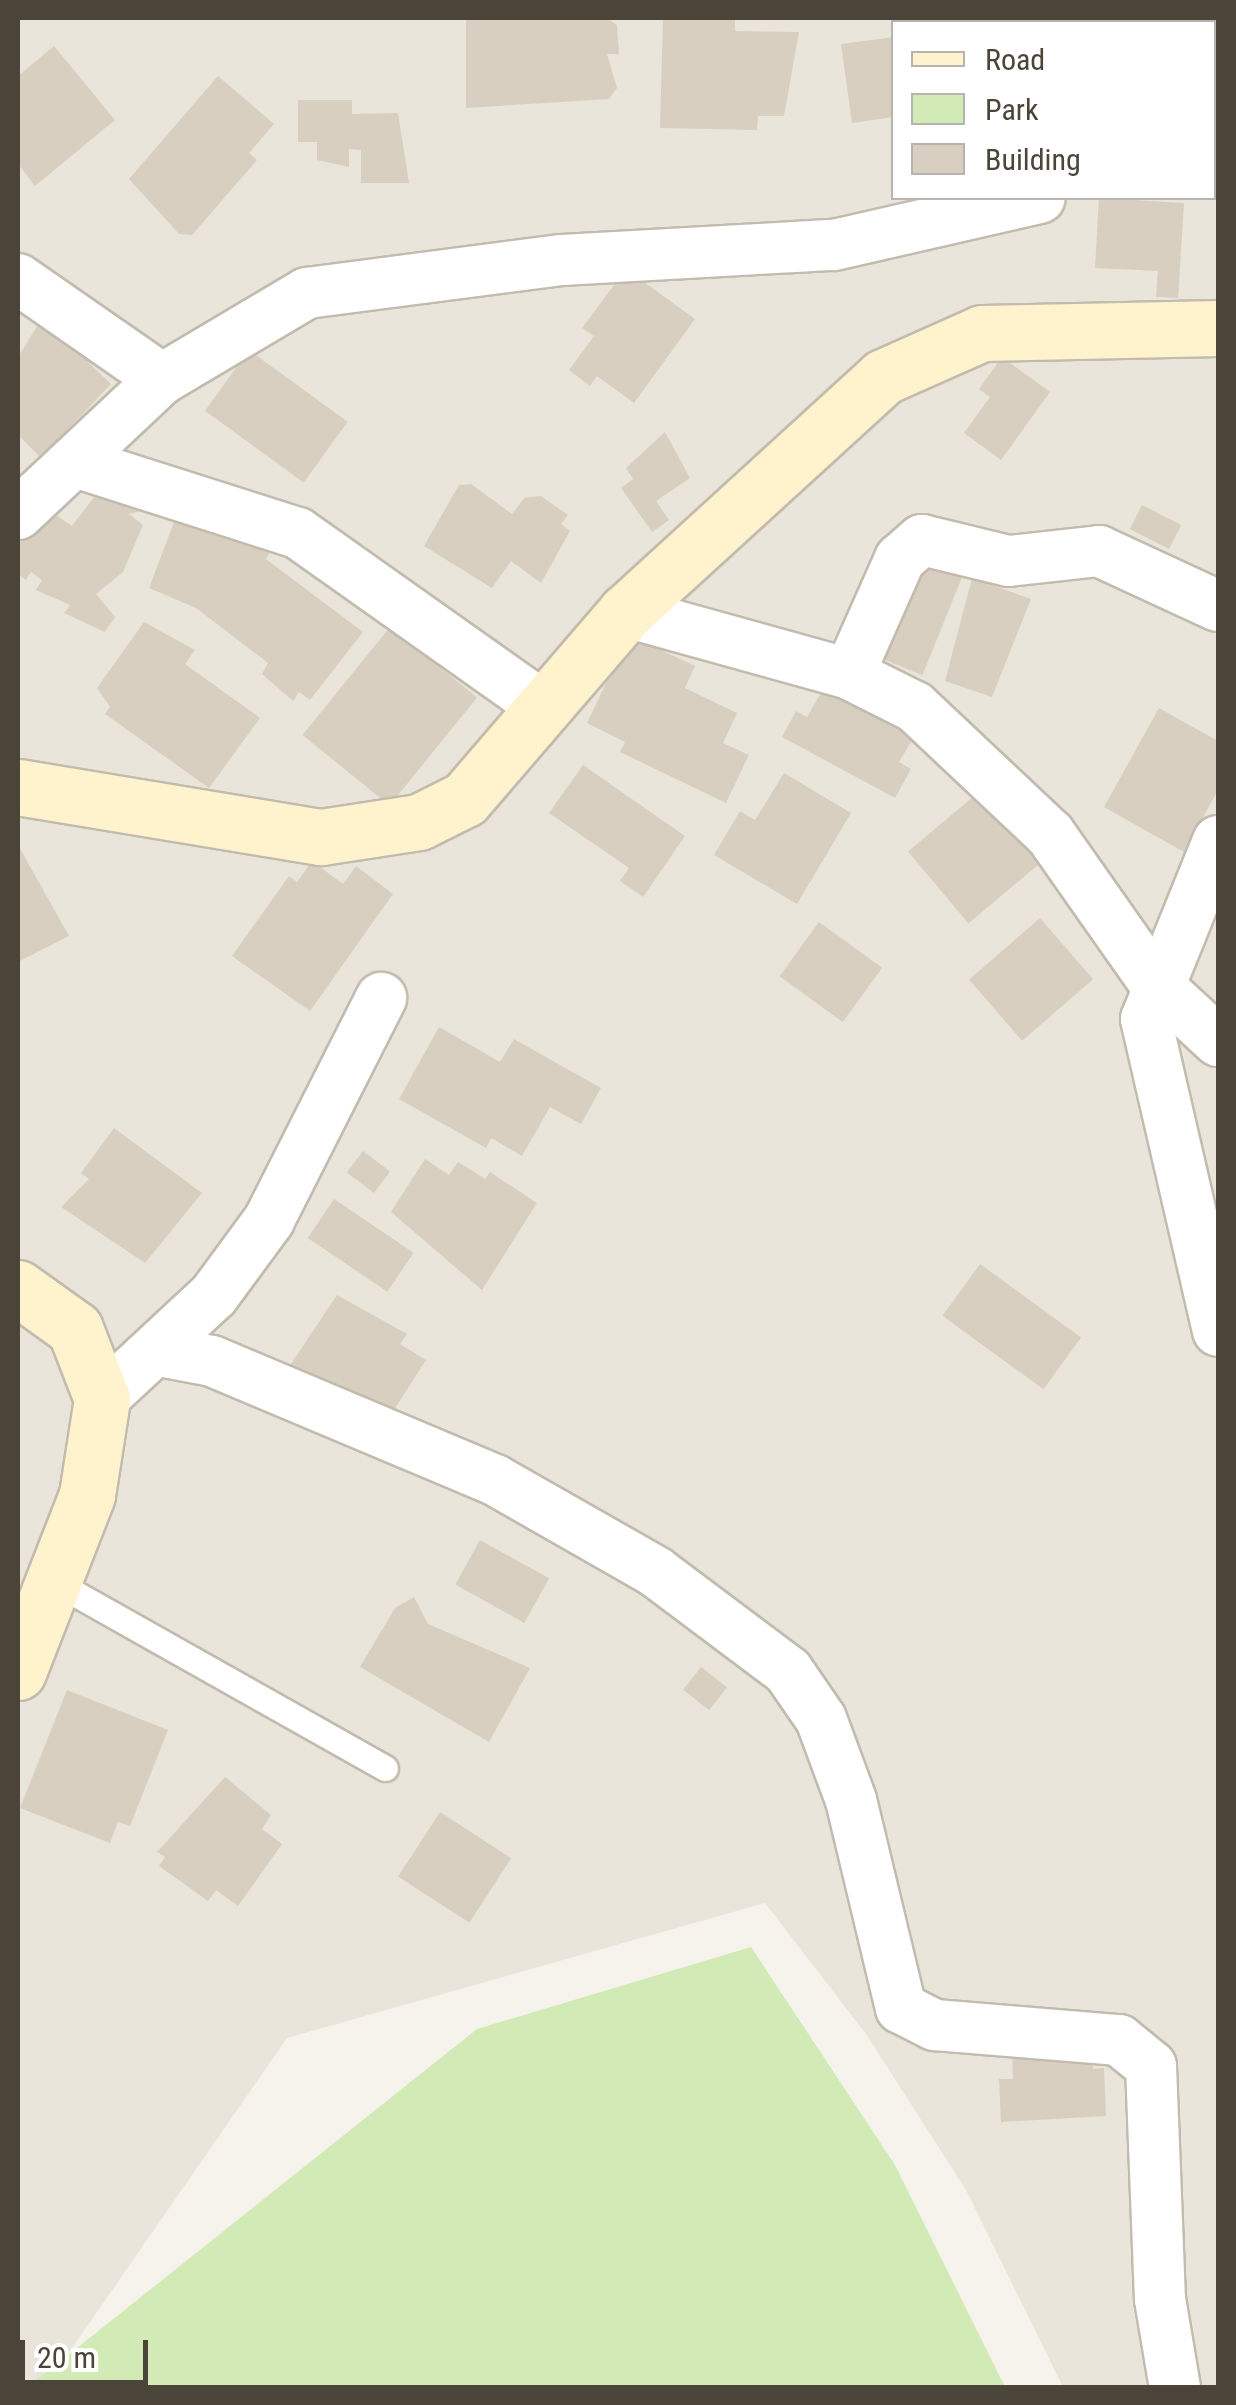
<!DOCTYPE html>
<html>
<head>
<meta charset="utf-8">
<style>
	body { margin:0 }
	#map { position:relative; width:1236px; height:2405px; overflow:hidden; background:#f6f3ec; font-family:"Roboto Condensed",sans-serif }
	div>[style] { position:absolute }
	.residential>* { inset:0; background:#eae5da }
	.green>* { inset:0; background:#d2eab5 }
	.building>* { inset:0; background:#d8cfc1; transform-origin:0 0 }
	.roads { filter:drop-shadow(2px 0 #c2bbae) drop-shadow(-2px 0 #c2bbae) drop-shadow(0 2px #c2bbae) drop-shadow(0 -2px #c2bbae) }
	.lane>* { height:25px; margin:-12.5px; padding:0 12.5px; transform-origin:12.5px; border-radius:12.5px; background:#fff }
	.street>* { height:50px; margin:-25px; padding:0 25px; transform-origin:25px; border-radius:25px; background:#fff }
	.secondary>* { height:55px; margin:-27.5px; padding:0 27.5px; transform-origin:27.5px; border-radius:27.5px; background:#fff3cd }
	span { translate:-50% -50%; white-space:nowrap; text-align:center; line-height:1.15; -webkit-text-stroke:9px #fff; paint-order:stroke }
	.frame { position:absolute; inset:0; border:20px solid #4b4439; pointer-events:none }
	.legend { position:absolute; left:891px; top:20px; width:325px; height:180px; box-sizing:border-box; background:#fff; border:2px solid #b7b4b0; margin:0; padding:12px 18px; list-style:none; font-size:30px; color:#4b4439 }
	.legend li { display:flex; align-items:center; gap:20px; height:50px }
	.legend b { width:50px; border:2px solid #b7b4b0 }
	.scale { position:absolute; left:20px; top:2340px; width:128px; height:45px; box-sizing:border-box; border:5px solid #4b4439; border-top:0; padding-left:12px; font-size:30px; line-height:35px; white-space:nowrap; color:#4b4439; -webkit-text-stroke:8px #fff; paint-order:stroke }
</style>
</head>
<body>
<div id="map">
	<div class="residential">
		<i style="clip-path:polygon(evenodd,18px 18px,1218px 18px,1218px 2387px,1063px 2387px,966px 2190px,866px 2034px,765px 1903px,287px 2038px,45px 2387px,18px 2387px,18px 18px,894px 22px,1214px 22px,1214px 198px,894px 198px,894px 22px)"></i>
	</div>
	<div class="green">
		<i style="clip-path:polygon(751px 1947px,895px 2165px,1005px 2387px,28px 2387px,477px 2029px)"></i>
	</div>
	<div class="building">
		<i style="clip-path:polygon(466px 18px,607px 18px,617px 25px,619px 54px,607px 54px,617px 88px,609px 99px,466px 108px)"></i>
		<i style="clip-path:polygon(663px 18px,735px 18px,735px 31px,799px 32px,784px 116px,758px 116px,757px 130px,660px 128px)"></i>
		<i style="clip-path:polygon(894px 37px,894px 117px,852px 123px,841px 44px)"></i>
		<i style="clip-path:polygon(54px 46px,115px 120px,35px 186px,18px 164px,18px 76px)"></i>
		<i style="clip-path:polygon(218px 76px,274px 124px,249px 153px,257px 160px,192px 235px,179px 234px,129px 179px)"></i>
		<i style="clip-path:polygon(298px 100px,352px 100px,352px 114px,398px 113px,409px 183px,361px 183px,361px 150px,349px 149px,349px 167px,317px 160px,317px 142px,298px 142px)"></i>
		<i style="clip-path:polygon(1099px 198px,1184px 203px,1178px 298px,1156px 297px,1158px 271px,1095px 268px)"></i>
		<i style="clip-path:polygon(626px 269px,695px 319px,634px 403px,597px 376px,590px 386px,569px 370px,594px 336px,582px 328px)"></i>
		<i style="clip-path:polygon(42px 318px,111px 384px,41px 458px,18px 435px,18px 357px)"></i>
		<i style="left:249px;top:350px;width:122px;height:75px;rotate:36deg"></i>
		<i style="clip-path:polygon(1002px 357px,1050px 392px,1001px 460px,964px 433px,990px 397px,979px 389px)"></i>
		<i style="clip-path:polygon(665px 432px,690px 478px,656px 501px,669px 520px,652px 532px,621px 488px,633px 479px,626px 468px)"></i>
		<i style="clip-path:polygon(471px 484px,512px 514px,524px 498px,541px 496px,568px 515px,561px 524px,570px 531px,541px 583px,511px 561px,492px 588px,424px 546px,459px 485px)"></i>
		<i style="clip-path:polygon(101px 488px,149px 509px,129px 514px,143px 525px,123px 572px,96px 594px,115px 617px,105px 632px,64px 613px,70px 605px,36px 590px,42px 580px,31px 572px,26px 580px,18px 574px,18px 545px,46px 508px,72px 526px)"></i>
		<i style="left:1142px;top:505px;width:44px;height:27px;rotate:27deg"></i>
		<i style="clip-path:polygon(208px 520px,275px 544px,266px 559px,363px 632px,310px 700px,299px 692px,293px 701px,262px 674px,268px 663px,196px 608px,149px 588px,174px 522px,200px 530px)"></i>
		<i style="left:916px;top:555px;width:51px;height:109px;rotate:22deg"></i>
		<i style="clip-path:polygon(972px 578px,1031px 599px,992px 697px,945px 681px)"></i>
		<i style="clip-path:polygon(144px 622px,195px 650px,185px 664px,260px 718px,209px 788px,105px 714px,110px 707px,97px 688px)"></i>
		<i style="left:390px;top:627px;width:112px;height:139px;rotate:39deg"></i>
		<i style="clip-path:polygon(629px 635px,695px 666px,685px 688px,737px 713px,723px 743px,749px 755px,726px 803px,620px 752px,625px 742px,587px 723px)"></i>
		<i style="clip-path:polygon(829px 679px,918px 730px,899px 762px,911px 769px,895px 798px,782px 737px,796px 711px,807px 717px)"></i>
		<i style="clip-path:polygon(1159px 708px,1218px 741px,1218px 790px,1184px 852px,1104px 807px)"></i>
		<i style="clip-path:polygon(583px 765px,685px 836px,643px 897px,620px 881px,629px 868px,549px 813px)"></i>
		<i style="clip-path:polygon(784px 773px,851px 813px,797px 904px,714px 855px,740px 811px,755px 820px)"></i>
		<i style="left:980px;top:791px;width:94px;height:94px;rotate:50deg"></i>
		<i style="clip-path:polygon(18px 845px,69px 936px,18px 962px)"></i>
		<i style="clip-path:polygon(312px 861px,343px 884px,356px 866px,393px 894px,310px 1011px,232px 956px,289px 876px,297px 882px)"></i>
		<i style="left:1040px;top:918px;width:81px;height:94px;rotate:49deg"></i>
		<i style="left:819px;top:922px;width:78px;height:67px;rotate:36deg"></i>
		<i style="clip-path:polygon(439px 1027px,500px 1062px,514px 1039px,601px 1088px,581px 1124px,550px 1107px,522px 1156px,491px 1138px,486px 1148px,399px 1099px)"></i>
		<i style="clip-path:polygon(114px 1128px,202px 1193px,145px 1263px,61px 1207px,89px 1179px,81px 1173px)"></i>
		<i style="left:363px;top:1151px;width:34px;height:27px;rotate:37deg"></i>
		<i style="clip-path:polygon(425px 1159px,449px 1175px,458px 1162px,485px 1179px,490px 1172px,537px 1203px,482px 1290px,391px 1212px)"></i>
		<i style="left:334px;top:1199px;width:96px;height:47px;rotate:34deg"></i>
		<i style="left:980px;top:1264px;width:125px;height:64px;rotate:36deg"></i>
		<i style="clip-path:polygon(337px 1295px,407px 1334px,400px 1344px,426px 1360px,383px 1427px,287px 1370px)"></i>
		<i style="left:480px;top:1540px;width:79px;height:51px;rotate:29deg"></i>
		<i style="clip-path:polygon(414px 1597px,428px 1624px,530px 1668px,489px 1742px,360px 1667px,395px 1608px)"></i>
		<i style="left:701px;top:1667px;width:33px;height:29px;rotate:38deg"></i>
		<i style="clip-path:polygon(67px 1690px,168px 1730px,130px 1826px,118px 1822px,110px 1843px,20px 1808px)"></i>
		<i style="clip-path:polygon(225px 1777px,271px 1815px,262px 1829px,282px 1844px,238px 1906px,216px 1890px,208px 1901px,159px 1866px,165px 1857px,157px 1852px)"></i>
		<i style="left:440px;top:1812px;width:85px;height:77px;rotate:33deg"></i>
		<i style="clip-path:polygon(1093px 2049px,1093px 2069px,1104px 2068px,1106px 2116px,1001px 2122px,999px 2079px,1013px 2079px,1012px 2054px)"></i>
	</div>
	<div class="roads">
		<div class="lane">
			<i style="left:53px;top:1581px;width:381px;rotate:29.4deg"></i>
		</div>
		<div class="street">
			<i style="left:1214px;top:172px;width:4px"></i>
			<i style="left:18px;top:279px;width:175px;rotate:34.8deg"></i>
			<i style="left:75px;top:462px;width:234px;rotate:17.7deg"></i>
			<i style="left:298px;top:533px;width:301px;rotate:35.3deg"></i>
			<i style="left:18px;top:514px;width:197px;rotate:-43.2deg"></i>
			<i style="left:162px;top:379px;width:169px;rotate:-30.7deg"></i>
			<i style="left:307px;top:293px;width:257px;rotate:-7.4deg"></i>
			<i style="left:562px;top:260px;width:272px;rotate:-3.2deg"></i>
			<i style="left:834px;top:245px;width:211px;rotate:-12.9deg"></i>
			<i style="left:626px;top:612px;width:231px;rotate:15.5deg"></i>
			<i style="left:849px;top:674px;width:74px;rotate:26.6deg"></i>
			<i style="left:915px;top:707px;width:185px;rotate:43.3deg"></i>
			<i style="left:1050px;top:834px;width:181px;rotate:54.9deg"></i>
			<i style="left:1154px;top:982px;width:87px;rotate:42.7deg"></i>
			<i style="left:849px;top:674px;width:126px;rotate:-66.1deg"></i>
			<i style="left:900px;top:559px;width:29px;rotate:-41deg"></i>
			<i style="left:922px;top:540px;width:89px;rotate:13.6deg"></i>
			<i style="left:1009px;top:561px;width:91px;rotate:-6.3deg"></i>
			<i style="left:1099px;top:551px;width:131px;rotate:24.8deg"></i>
			<i style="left:1218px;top:841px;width:192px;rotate:112deg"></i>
			<i style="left:1146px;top:1019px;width:320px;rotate:77deg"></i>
			<i style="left:159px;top:1351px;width:54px;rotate:10.7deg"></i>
			<i style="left:212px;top:1361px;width:307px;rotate:22.8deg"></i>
			<i style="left:495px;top:1480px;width:185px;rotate:29.7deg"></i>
			<i style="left:656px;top:1572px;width:165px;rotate:36.9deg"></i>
			<i style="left:788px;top:1671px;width:58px;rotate:55.5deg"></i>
			<i style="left:821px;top:1719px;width:86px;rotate:69.7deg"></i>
			<i style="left:851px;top:1800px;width:214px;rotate:76.5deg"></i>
			<i style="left:901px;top:2008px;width:38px;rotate:27deg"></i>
			<i style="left:935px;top:2025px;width:185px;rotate:4.7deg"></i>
			<i style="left:1119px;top:2040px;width:41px;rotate:39.1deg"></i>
			<i style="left:1151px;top:2066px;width:233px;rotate:87.8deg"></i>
			<i style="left:1160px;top:2299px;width:90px;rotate:80.4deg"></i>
			<i style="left:102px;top:1399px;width:153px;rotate:-42.9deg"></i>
			<i style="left:214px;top:1295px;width:93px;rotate:-53.7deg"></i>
			<i style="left:269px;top:1220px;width:249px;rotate:-63.2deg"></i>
		</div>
		<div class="secondary">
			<i style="left:18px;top:787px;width:307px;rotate:9.4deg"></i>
			<i style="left:321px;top:837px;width:99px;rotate:-8.7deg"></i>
			<i style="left:419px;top:822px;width:51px;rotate:-26.6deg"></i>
			<i style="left:465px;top:799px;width:247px;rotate:-49.3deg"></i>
			<i style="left:626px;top:612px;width:348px;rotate:-42.4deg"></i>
			<i style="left:883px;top:377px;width:108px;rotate:-24deg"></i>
			<i style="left:982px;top:333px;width:236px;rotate:-1.2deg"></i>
			<i style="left:18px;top:1288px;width:70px;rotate:35.7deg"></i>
			<i style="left:75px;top:1329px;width:75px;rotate:68.9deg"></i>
			<i style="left:102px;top:1399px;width:97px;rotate:98.9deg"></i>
			<i style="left:87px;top:1495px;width:190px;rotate:111.3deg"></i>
		</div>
	</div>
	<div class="frame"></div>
	<ul class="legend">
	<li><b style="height:12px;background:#fff3cd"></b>Road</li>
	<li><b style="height:28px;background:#d2eab5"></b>Park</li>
	<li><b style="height:28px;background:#d8cfc1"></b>Building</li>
	</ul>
	<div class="scale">20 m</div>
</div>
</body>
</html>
